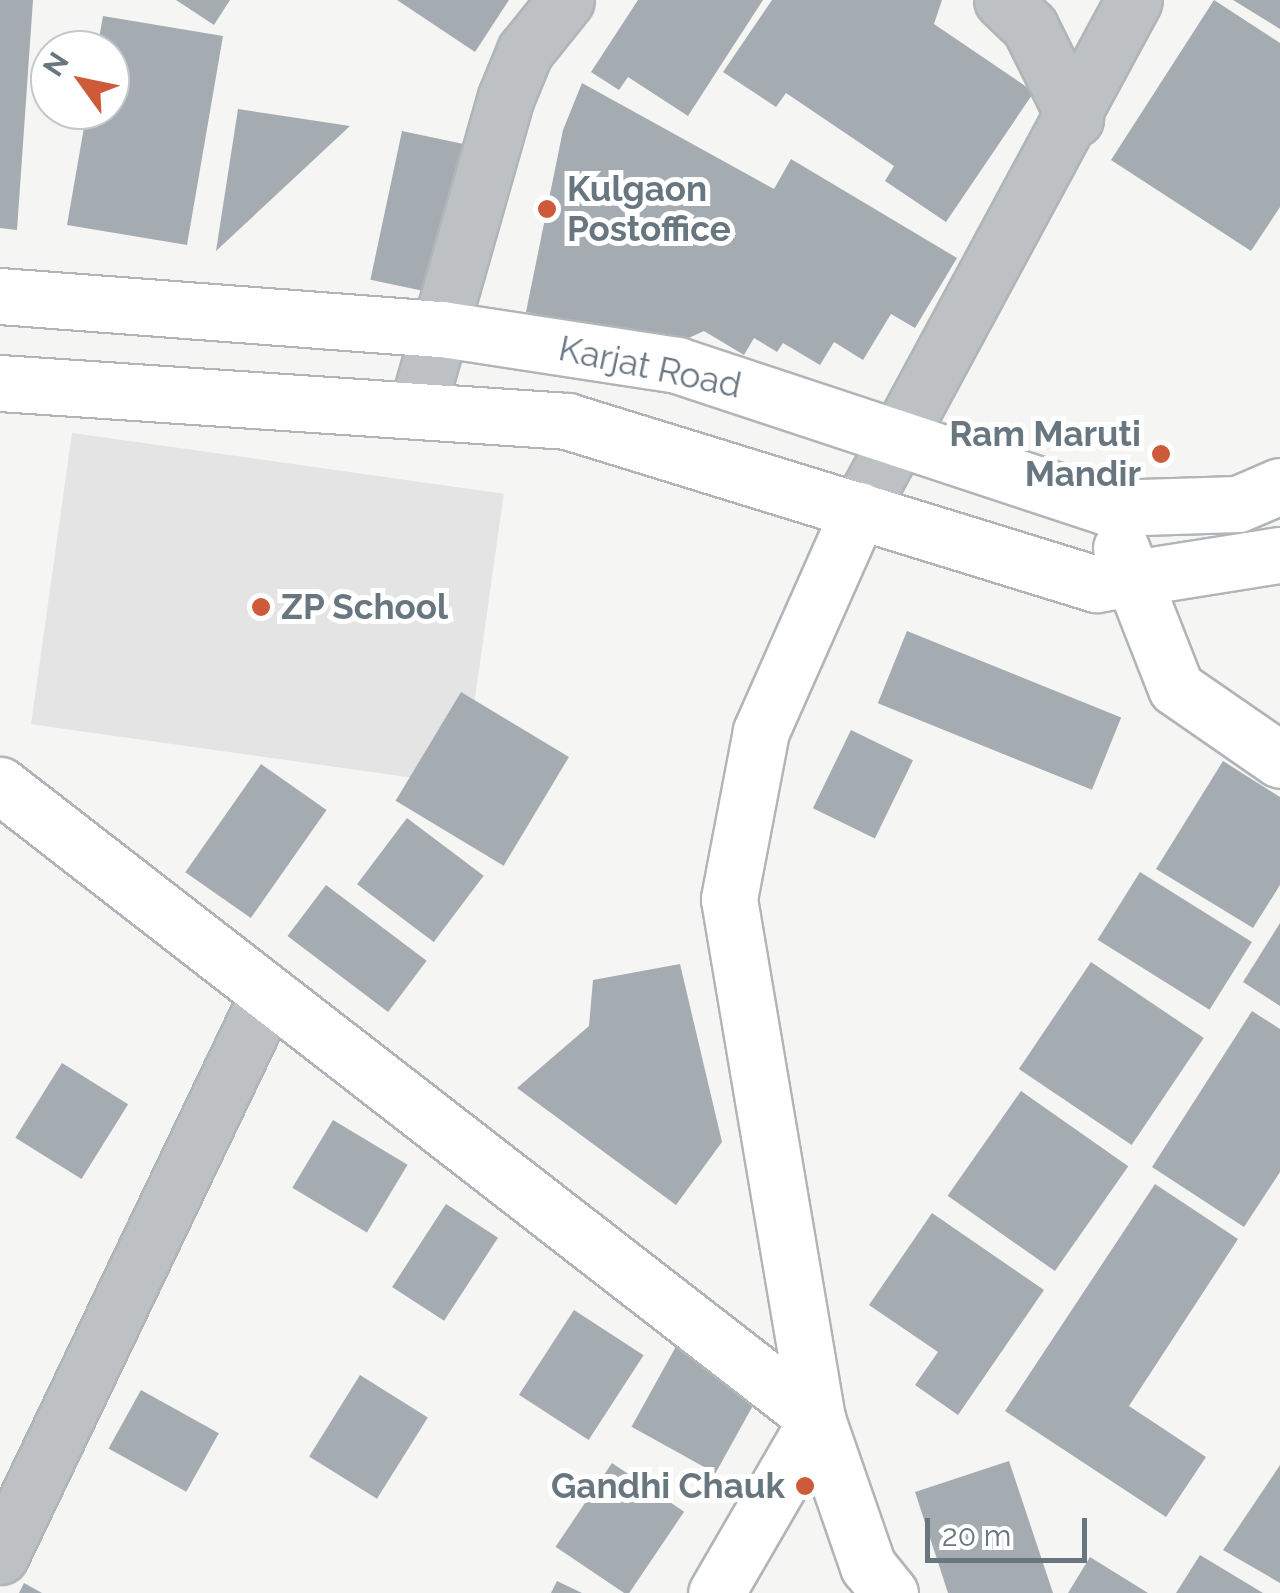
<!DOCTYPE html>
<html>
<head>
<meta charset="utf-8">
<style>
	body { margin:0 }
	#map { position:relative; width:1280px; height:1593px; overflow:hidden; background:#f5f5f3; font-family:Raleway,sans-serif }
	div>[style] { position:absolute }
	.built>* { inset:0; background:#e3e4e3; transform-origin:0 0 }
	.building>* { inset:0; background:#a5acb1; transform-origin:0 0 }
	.roads { filter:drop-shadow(2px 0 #b0b5b8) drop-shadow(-2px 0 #b0b5b8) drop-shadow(0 2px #b0b5b8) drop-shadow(0 -2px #b0b5b8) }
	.street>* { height:55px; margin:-27.5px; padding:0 27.5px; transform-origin:27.5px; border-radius:27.5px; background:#bdc1c4 }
	.secondary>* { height:55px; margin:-27.5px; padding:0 27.5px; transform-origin:27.5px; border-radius:27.5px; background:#fff }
	.dots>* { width:28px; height:28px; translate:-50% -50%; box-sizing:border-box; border:5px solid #fff; border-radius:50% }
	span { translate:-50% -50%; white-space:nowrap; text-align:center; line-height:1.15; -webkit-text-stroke:10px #fff; paint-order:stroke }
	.poi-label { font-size:35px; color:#687680; font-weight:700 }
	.left { translate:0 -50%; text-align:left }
	.right { translate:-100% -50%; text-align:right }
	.street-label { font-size:35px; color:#687680 }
	.north { position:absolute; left:30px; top:30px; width:100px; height:100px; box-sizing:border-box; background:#fff; border:2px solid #c3c8cc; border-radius:50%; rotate:303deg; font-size:28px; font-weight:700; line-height:40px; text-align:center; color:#687680 }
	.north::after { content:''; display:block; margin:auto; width:35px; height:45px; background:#cd5b3a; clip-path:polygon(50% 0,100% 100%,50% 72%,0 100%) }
	.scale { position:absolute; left:925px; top:1518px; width:162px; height:45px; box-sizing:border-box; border:5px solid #687680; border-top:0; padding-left:12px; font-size:30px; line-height:35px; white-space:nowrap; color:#687680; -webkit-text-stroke:8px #fff; paint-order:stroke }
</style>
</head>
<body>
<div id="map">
	<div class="built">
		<i style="left:72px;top:433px;width:436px;height:294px;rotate:8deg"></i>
	</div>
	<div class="building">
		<i style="clip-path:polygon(0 0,33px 0,17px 230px,0 228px)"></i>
		<i style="clip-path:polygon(176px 0,230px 0,214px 25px)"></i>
		<i style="clip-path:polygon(397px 0,509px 0,475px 52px)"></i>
		<i style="clip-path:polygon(638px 0,763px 0,688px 116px,628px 77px,619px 90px,591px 72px)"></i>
		<i style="clip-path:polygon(772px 0,942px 0,934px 24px,1034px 92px,946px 222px,885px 181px,894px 166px,786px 93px,776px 107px,723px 72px)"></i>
		<i style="clip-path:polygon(1214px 0,1280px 43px,1280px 207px,1251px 251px,1111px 160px)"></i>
		<i style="clip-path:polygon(1233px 0,1280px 0,1280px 29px)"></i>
		<i style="clip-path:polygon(103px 16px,223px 36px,187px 245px,67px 225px,87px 110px,110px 110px,110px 50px,97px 50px)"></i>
		<i style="clip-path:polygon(582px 83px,774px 189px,791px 159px,957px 258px,915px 328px,891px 314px,863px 360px,834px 342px,820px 365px,783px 343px,777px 352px,754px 338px,744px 355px,704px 331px,682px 341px,526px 312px,563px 130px)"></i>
		<i style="clip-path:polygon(238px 109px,350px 126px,216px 251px)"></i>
		<i style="left:402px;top:131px;width:75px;height:152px;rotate:12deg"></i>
		<i style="left:907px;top:631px;width:231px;height:78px;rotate:22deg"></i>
		<i style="left:461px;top:692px;width:126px;height:127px;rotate:31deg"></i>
		<i style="left:851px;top:730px;width:69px;height:87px;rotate:26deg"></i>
		<i style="clip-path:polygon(1223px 761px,1280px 797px,1280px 885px,1253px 928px,1156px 869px)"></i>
		<i style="left:261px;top:764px;width:80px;height:132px;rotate:35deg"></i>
		<i style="left:407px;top:818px;width:96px;height:83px;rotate:37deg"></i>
		<i style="left:1140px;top:872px;width:132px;height:80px;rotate:32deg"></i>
		<i style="left:326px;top:885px;width:126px;height:64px;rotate:37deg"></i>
		<i style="clip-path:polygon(1280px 923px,1280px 1006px,1243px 982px)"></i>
		<i style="left:1091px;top:962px;width:136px;height:129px;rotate:34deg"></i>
		<i style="clip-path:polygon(680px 964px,722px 1142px,676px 1205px,517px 1088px,589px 1026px,593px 980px)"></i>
		<i style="clip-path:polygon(1252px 1011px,1280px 1029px,1280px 1172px,1244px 1227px,1152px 1167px)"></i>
		<i style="left:62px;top:1063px;width:78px;height:88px;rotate:32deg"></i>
		<i style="left:1021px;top:1091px;width:131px;height:128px;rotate:35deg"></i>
		<i style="left:333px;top:1120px;width:87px;height:79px;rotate:31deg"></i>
		<i style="clip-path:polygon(1155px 1184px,1238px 1239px,1129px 1406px,1206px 1457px,1166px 1517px,1005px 1411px)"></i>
		<i style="left:446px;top:1204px;width:62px;height:99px;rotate:33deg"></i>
		<i style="clip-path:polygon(932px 1213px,1044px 1290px,958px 1415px,915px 1385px,938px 1352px,869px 1305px)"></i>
		<i style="left:574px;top:1310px;width:83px;height:101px;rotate:33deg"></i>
		<i style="left:679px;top:1341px;width:96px;height:98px;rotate:29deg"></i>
		<i style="left:360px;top:1375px;width:80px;height:96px;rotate:32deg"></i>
		<i style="left:141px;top:1390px;width:89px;height:67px;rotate:29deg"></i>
		<i style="clip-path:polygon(1009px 1461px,1053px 1593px,948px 1593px,915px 1492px)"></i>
		<i style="left:612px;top:1463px;width:87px;height:101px;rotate:34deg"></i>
		<i style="clip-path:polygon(1280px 1465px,1280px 1583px,1223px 1550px)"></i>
		<i style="clip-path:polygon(1200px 1555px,1263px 1593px,1176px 1593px)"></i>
		<i style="clip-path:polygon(1090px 1557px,1148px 1593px,1068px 1593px)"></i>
		<i style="clip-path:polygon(557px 1581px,582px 1593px,551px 1593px)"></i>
		<i style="clip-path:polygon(24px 1583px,42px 1593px,19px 1593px)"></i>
	</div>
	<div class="roads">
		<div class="street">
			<i style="left:1002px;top:0;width:39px;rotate:44deg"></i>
			<i style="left:1030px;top:27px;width:102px;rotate:63.7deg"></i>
			<i style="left:417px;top:409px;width:324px;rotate:-74.1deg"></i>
			<i style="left:506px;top:97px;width:50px;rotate:-67.6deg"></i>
			<i style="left:525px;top:51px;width:65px;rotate:-51.2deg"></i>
			<i style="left:859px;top:510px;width:579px;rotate:-61.67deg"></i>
			<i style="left:0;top:1556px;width:622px;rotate:-64.47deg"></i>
		</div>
		<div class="secondary">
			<i style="left:0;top:296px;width:443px;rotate:4.3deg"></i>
			<i style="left:442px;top:329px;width:238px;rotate:8.7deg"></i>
			<i style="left:677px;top:365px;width:455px;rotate:18.3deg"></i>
			<i style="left:1109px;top:508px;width:129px;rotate:-1.8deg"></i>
			<i style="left:1238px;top:504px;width:46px;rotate:-23.2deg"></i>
			<i style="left:0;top:383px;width:568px;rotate:3.83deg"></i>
			<i style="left:567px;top:421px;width:554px;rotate:17.13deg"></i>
			<i style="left:1096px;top:584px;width:186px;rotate:-9deg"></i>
			<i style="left:859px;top:510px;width:242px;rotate:113.9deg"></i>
			<i style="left:761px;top:731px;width:171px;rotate:100.8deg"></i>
			<i style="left:729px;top:899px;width:527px;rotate:80.39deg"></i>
			<i style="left:817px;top:1419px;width:156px;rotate:70.9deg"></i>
			<i style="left:868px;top:1566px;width:35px;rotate:51deg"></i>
			<i style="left:1121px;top:548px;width:150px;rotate:68.6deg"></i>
			<i style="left:1176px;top:688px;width:126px;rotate:34.7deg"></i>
			<i style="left:0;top:785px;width:1034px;rotate:37.81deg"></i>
			<i style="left:817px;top:1419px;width:201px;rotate:120.1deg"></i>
		</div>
	</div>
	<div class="dots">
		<i style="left:547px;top:209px;background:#cd5b3a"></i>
		<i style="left:1161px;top:454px;background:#cd5b3a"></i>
		<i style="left:261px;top:607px;background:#cd5b3a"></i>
		<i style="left:805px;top:1486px;background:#cd5b3a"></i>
	</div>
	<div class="poi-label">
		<span class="left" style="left:567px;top:209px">Kulgaon<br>Postoffice</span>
		<span class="right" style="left:1141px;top:454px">Ram Maruti<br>Mandir</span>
		<span class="left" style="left:281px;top:607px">ZP School</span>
		<span class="right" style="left:785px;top:1486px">Gandhi Chauk</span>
	</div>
	<div class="street-label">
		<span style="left:650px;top:367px;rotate:12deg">Karjat Road</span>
	</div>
	<div class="north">N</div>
	<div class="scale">20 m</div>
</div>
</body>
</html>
